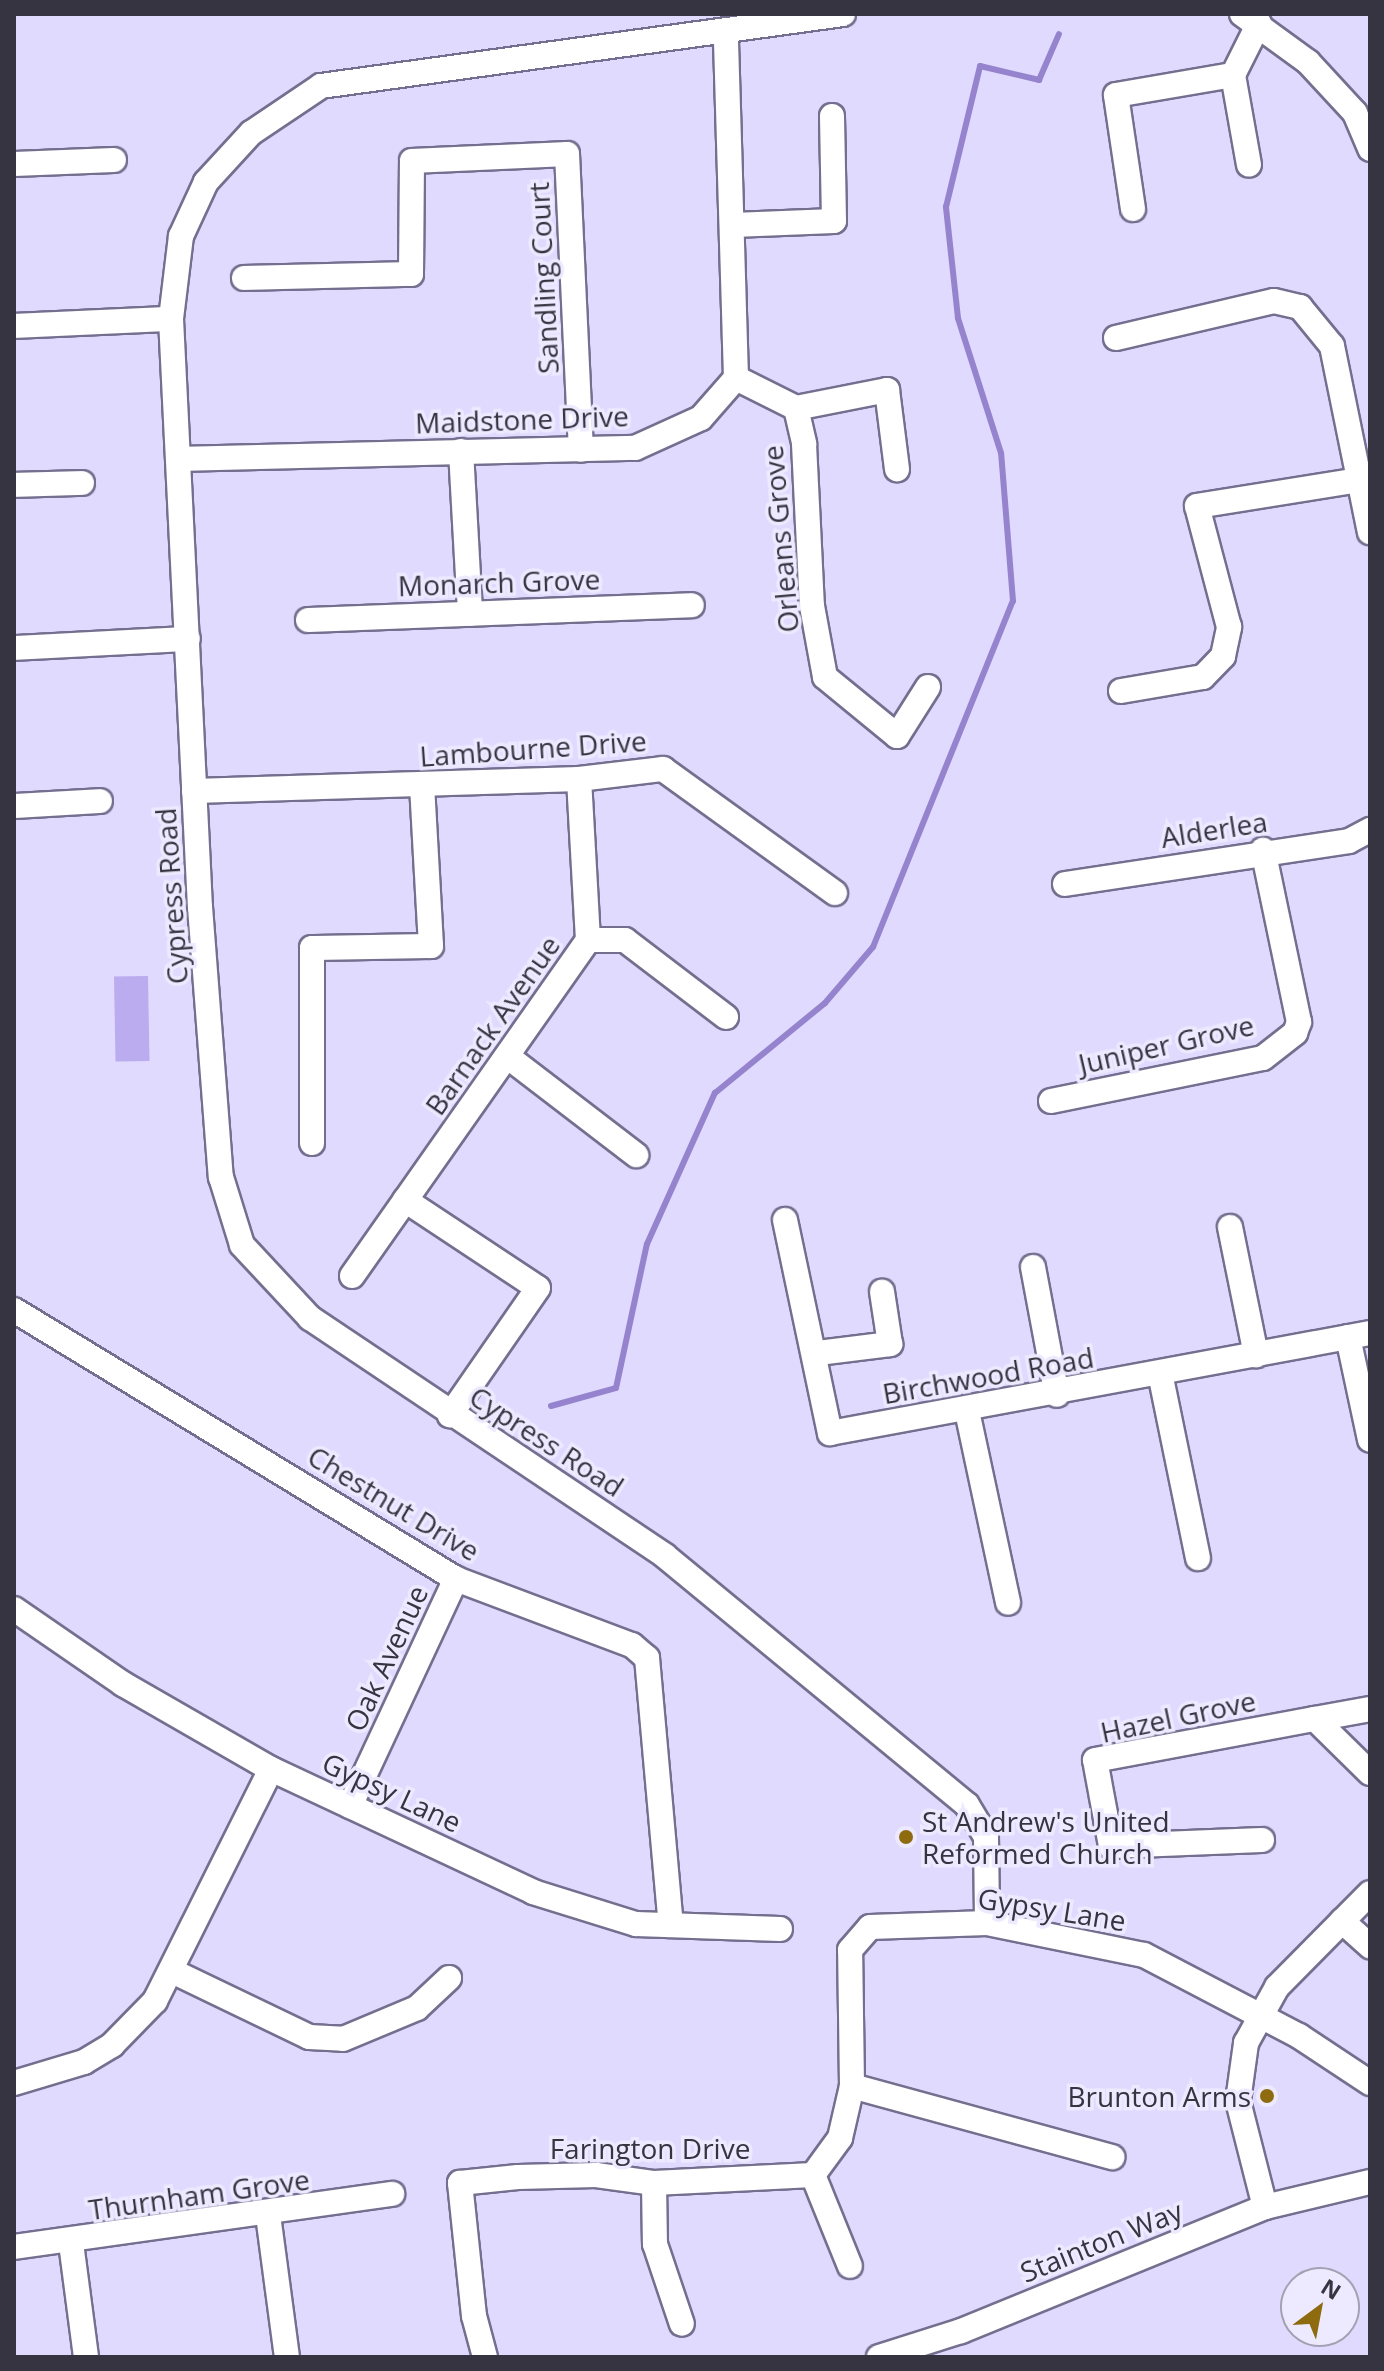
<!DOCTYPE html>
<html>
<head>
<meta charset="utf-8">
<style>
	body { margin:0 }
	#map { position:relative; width:1384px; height:2371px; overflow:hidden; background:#e0dafe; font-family:"Open Sans",sans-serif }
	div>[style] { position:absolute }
	.green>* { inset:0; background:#baacef; transform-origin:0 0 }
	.stream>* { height:6px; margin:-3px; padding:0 3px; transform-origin:3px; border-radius:3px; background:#9584cd }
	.roads { filter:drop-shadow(2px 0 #756f8f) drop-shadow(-2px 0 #756f8f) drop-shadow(0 2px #756f8f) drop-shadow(0 -2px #756f8f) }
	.minor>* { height:24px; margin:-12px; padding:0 12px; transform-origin:12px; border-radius:12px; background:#fff }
	.dots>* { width:22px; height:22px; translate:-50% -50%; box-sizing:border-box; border:4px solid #ede9ff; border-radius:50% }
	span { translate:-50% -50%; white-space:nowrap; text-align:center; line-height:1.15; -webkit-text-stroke:7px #ede9ff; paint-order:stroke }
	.street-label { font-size:28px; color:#373442 }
	.poi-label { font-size:28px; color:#373442 }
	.left { translate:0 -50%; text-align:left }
	.right { translate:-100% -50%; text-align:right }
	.frame { position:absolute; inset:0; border:16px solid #373442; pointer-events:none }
	.north { position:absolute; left:1280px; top:2267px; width:80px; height:80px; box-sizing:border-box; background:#ede9ff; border:2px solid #a4a1b3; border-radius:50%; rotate:32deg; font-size:22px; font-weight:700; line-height:32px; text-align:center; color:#373442 }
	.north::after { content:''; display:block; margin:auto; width:28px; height:36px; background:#8f6b10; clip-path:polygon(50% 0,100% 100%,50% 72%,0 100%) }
</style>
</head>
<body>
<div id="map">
	<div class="green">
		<i style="left:148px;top:976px;width:85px;height:34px;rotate:89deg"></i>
	</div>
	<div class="stream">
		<i style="left:551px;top:1406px;width:67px;rotate:-15.5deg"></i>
		<i style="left:616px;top:1388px;width:147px;rotate:-77.9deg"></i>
		<i style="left:647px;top:1244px;width:166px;rotate:-65.8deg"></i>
		<i style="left:715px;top:1093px;width:142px;rotate:-39.3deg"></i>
		<i style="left:825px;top:1003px;width:74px;rotate:-49.4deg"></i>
		<i style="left:873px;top:947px;width:373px;rotate:-68deg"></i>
		<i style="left:1013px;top:601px;width:148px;rotate:-94.6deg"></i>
		<i style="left:1001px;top:453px;width:142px;rotate:-107.7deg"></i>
		<i style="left:958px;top:318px;width:112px;rotate:-96.2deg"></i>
		<i style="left:946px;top:207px;width:145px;rotate:-76.4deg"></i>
		<i style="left:980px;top:66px;width:61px;rotate:13.3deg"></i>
		<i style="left:1039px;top:80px;width:50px;rotate:-66.5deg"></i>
	</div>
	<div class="roads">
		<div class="minor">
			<i style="left:843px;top:14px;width:527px;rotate:172.15deg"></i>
			<i style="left:321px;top:86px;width:84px;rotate:146.1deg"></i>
			<i style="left:251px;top:133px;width:67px;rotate:132.6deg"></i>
			<i style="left:206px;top:182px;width:60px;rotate:114.8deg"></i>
			<i style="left:181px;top:236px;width:84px;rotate:96.9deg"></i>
			<i style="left:171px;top:319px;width:589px;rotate:87.18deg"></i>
			<i style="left:200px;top:907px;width:271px;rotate:85.6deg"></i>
			<i style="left:221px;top:1177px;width:71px;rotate:72.8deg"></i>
			<i style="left:242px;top:1245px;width:100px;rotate:47deg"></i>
			<i style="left:310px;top:1318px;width:427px;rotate:33.8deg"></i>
			<i style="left:665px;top:1556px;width:391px;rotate:39.5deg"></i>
			<i style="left:967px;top:1805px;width:37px;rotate:59deg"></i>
			<i style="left:986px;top:1837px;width:86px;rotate:89.3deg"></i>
			<i style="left:1242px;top:14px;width:82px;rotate:36deg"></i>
			<i style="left:1308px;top:62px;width:69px;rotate:47.3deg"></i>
			<i style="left:1355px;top:113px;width:39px;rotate:67deg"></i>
			<i style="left:1233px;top:75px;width:91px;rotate:79.9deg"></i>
			<i style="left:14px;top:164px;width:100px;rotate:-2.3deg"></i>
			<i style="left:1133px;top:209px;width:115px;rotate:-98.5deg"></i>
			<i style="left:1116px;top:95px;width:119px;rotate:-9.7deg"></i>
			<i style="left:1233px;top:75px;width:58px;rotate:-63.4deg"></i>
			<i style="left:733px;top:225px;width:101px;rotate:-2.3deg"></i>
			<i style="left:834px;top:221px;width:105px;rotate:-91.1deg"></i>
			<i style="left:244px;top:278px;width:167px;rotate:-1.4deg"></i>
			<i style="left:411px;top:274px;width:113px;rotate:-89.5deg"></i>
			<i style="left:412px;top:161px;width:155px;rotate:-2.6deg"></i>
			<i style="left:567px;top:154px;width:296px;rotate:87.3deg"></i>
			<i style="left:14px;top:326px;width:157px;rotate:-2.6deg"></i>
			<i style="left:1116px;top:338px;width:162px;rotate:-13.2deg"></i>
			<i style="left:1274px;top:301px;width:27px;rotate:13deg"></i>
			<i style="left:1300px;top:307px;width:50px;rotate:50.6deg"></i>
			<i style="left:1332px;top:346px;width:190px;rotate:78.5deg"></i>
			<i style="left:736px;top:378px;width:67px;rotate:26.6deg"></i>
			<i style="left:796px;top:408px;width:37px;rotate:77deg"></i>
			<i style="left:804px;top:444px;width:162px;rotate:87.2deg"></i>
			<i style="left:812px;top:606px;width:72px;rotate:79.6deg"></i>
			<i style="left:825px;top:677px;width:93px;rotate:39.3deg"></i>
			<i style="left:897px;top:736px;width:58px;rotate:-57.7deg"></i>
			<i style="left:796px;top:408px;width:93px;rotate:-11.2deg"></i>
			<i style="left:887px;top:390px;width:80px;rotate:82.8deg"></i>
			<i style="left:461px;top:451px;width:163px;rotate:86.8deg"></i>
			<i style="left:179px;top:459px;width:456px;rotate:-1.4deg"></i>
			<i style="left:635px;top:448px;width:72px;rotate:-24.4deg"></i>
			<i style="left:701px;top:418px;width:53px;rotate:-48.8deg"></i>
			<i style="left:736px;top:378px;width:346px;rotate:-91.7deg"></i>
			<i style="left:14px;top:485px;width:68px;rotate:-1.7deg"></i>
			<i style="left:308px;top:620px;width:384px;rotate:-2.2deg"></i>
			<i style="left:14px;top:648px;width:174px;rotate:-3deg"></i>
			<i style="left:1121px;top:691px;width:83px;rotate:-9.7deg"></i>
			<i style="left:1203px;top:677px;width:29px;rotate:-46deg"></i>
			<i style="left:1223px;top:656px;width:30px;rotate:-78deg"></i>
			<i style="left:1229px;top:627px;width:125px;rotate:-104.8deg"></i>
			<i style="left:1197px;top:506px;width:164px;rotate:-9.1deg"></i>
			<i style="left:194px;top:791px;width:385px;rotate:-1.8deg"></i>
			<i style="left:579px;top:779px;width:85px;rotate:-6.8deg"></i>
			<i style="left:663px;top:769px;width:212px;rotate:35.8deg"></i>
			<i style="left:14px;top:806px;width:86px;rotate:-3.3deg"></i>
			<i style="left:1065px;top:884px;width:287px;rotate:-8.6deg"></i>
			<i style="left:1349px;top:841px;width:24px;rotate:-28deg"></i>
			<i style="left:588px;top:940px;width:37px"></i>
			<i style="left:625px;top:940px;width:127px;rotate:37.3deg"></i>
			<i style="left:507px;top:1056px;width:163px;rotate:37.5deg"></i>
			<i style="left:1051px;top:1101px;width:216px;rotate:-11.5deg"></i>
			<i style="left:1263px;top:1058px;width:41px;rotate:-38deg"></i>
			<i style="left:1295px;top:1033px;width:12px;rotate:-70deg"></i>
			<i style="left:1299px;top:1022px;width:176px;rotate:-101.8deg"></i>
			<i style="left:312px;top:1143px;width:195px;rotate:-90deg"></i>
			<i style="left:312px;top:948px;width:119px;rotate:-1deg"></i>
			<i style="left:431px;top:946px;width:161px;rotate:-93.2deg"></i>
			<i style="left:405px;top:1200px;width:159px;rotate:33.5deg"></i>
			<i style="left:538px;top:1288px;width:155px;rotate:124.7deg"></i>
			<i style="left:785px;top:1220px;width:218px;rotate:78.1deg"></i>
			<i style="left:830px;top:1433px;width:549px;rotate:-10.49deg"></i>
			<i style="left:1230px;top:1227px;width:131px;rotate:78.5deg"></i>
			<i style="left:1033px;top:1267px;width:130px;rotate:79.4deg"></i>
			<i style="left:352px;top:1276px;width:411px;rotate:-54.9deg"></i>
			<i style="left:588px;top:940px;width:161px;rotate:-93.2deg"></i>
			<i style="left:14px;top:1310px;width:517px;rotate:31.32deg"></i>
			<i style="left:456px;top:1579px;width:188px;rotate:20.6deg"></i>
			<i style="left:632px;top:1645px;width:20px;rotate:41deg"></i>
			<i style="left:647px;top:1658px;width:268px;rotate:84.9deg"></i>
			<i style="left:1348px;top:1337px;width:105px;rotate:77.9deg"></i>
			<i style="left:818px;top:1353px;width:73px;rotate:-7.1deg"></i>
			<i style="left:890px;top:1344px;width:53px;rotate:-98.7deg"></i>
			<i style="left:1160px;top:1373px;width:189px;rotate:78.4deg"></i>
			<i style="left:967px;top:1411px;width:196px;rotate:77.9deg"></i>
			<i style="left:14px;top:1609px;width:132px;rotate:34.5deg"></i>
			<i style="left:123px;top:1684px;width:171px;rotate:29.9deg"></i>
			<i style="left:271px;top:1769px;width:289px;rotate:25.1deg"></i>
			<i style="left:533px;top:1892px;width:108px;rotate:17.3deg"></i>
			<i style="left:636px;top:1924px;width:144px;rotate:2deg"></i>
			<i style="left:1315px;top:1719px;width:56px;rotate:-10.3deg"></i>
			<i style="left:350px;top:1806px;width:251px;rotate:-65deg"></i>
			<i style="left:1262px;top:1840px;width:151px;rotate:177.7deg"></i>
			<i style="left:1111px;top:1846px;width:87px;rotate:-100.5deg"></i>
			<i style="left:1095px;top:1760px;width:224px;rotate:-10.6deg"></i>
			<i style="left:1315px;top:1719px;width:77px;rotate:44.5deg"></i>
			<i style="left:1342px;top:1921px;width:38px;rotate:42deg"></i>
			<i style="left:172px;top:1971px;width:152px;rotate:25.7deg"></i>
			<i style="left:309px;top:2037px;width:34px;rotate:3deg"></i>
			<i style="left:343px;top:2039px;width:80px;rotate:-22.7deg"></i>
			<i style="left:417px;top:2008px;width:44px;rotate:-43.2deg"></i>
			<i style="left:14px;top:2083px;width:73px;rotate:-16.7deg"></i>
			<i style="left:84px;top:2062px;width:33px;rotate:-31deg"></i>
			<i style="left:112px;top:2045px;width:62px;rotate:-45.7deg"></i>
			<i style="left:155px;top:2001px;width:259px;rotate:-63.4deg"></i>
			<i style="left:852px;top:2086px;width:270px;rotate:15.3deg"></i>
			<i style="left:813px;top:2175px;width:98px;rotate:67.9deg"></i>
			<i style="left:654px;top:2183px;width:61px;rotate:89.1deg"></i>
			<i style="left:655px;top:2244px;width:84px;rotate:71.4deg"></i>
			<i style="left:1265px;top:2207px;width:109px;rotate:-104.3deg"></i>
			<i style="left:1238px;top:2101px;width:59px;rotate:-82.1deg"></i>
			<i style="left:1246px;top:2043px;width:64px;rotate:-61deg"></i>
			<i style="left:1277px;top:1987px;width:132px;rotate:-45.3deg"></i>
			<i style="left:268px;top:2215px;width:143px;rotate:82.4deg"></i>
			<i style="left:71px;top:2243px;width:115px;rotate:82.5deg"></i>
			<i style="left:14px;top:2247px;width:382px;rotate:-8deg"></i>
			<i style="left:485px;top:2357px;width:42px;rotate:-105deg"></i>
			<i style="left:474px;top:2316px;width:134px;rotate:-96deg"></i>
			<i style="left:460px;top:2183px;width:58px;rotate:-5.9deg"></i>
			<i style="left:518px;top:2177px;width:78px;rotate:-1.5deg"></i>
			<i style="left:596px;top:2175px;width:59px;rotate:7.9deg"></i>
			<i style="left:654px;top:2183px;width:159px;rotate:-2.9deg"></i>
			<i style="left:813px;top:2175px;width:46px;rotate:-53.9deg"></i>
			<i style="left:840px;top:2138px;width:53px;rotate:-77deg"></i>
			<i style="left:852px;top:2086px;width:136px;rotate:-90.8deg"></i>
			<i style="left:850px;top:1950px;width:30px;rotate:-49deg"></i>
			<i style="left:870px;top:1927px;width:117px;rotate:-2deg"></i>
			<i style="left:987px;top:1923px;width:160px;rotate:11.5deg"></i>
			<i style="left:1144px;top:1955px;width:175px;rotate:27.6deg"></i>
			<i style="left:1299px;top:2036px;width:85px;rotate:33.5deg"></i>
			<i style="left:879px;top:2357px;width:86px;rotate:-17.6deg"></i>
			<i style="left:961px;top:2331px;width:328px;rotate:-22.2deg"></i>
			<i style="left:1265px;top:2207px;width:108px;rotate:-13.4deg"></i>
		</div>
	</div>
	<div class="dots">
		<i style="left:906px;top:1837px;background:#8f6b10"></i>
		<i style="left:1267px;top:2096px;background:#8f6b10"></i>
	</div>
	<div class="street-label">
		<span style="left:543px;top:278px;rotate:-93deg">Sandling Court</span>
		<span style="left:522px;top:419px;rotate:-2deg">Maidstone Drive</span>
		<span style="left:780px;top:539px;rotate:-95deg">Orleans Grove</span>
		<span style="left:499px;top:582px;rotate:-2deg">Monarch Grove</span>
		<span style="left:533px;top:748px;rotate:-4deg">Lambourne Drive</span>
		<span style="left:1214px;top:829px;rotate:-9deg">Alderlea</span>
		<span style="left:171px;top:896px;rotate:-94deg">Cypress Road</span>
		<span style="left:492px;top:1025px;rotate:-55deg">Barnack Avenue</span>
		<span style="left:1166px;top:1044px;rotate:-13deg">Juniper Grove</span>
		<span style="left:988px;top:1375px;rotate:-10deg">Birchwood Road</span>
		<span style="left:547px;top:1441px;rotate:33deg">Cypress Road</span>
		<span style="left:394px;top:1503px;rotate:31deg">Chestnut Drive</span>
		<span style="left:386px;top:1658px;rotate:-65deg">Oak Avenue</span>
		<span style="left:1178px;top:1716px;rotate:-12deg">Hazel Grove</span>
		<span style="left:392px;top:1792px;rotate:25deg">Gypsy Lane</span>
		<span style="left:1052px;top:1909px;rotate:9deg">Gypsy Lane</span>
		<span style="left:650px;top:2148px">Farington Drive</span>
		<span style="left:199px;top:2194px;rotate:-8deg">Thurnham Grove</span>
		<span style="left:1101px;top:2241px;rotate:-22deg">Stainton Way</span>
	</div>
	<div class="poi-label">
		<span class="left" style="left:922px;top:1837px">St Andrew's United<br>Reformed Church</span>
		<span class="right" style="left:1251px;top:2096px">Brunton Arms</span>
	</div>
	<div class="frame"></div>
	<div class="north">N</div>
</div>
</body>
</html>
